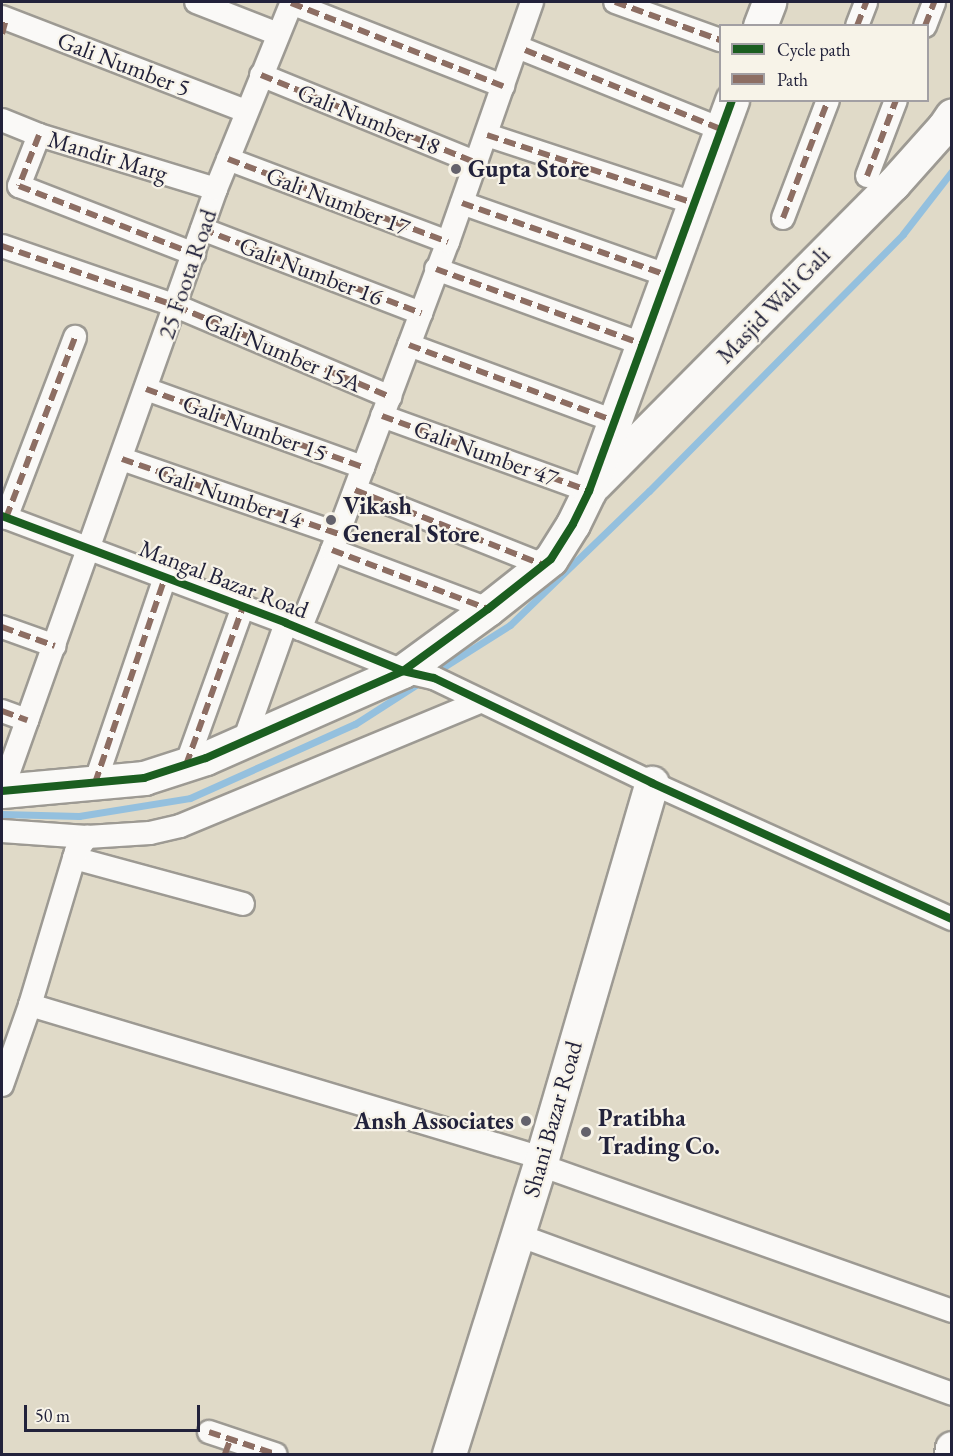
<!DOCTYPE html>
<html>
<head>
<meta charset="utf-8">
<style>
	body { margin:0 }
	#map { position:relative; width:953px; height:1456px; overflow:hidden; background:#e0dac8; font-family:"EB Garamond",serif }
	div>[style] { position:absolute }
	.stream>* { height:7px; margin:-3.5px; padding:0 3.5px; transform-origin:3.5px; border-radius:3.5px; background:#94c0de }
	.roads { filter:drop-shadow(2px 0 #9d9a93) drop-shadow(-2px 0 #9d9a93) drop-shadow(0 2px #9d9a93) drop-shadow(0 -2px #9d9a93) }
	.street>* { height:22px; margin:-11px; padding:0 11px; transform-origin:11px; border-radius:11px; background:#faf9f7 }
	.secondary>* { height:33px; margin:-16.5px; padding:0 16.5px; transform-origin:16.5px; border-radius:16.5px; background:#faf9f7 }
	.quiet>* { height:6px; margin-top:-3px; transform-origin:0; background:repeating-linear-gradient(90deg,#8d6e63 0 12px,transparent 0 18px) }
	.cycleway>* { height:8px; margin:-4px; padding:0 4px; transform-origin:4px; border-radius:4px; background:#1b5e20 }
	.dots>* { width:16px; height:16px; translate:-50% -50%; box-sizing:border-box; border:3px solid #f7f3e8; border-radius:50% }
	span { translate:-50% -50%; white-space:nowrap; text-align:center; line-height:1.15; -webkit-text-stroke:4.5px #f7f3e8; paint-order:stroke }
	.street-label { font-size:24px; color:#22223b }
	.poi-label { font-size:24px; color:#22223b; font-weight:700 }
	.left { translate:0 -50%; text-align:left }
	.right { translate:-100% -50%; text-align:right }
	.frame { position:absolute; inset:0; border:3px solid #22223b; pointer-events:none }
	.legend { position:absolute; left:719px; top:24px; width:210px; height:78px; box-sizing:border-box; background:#f7f3e8; border:2px solid #a29fa3; margin:0; padding:8px 10px; list-style:none; font-size:18px; color:#22223b }
	.legend li { display:flex; align-items:center; gap:12px; height:30px }
	.legend b { width:30px; border:2px solid #a29fa3 }
	.scale { position:absolute; left:24px; top:1405px; width:176px; height:27px; box-sizing:border-box; border:3px solid #22223b; border-top:0; padding-left:8px; font-size:18px; line-height:21px; white-space:nowrap; color:#22223b; -webkit-text-stroke:4px #f7f3e8; paint-order:stroke }
</style>
</head>
<body>
<div id="map">
	<div class="stream">
		<i style="left:434px;top:673px;width:90px;rotate:-32.3deg"></i>
		<i style="left:510px;top:625px;width:193px;rotate:-44deg"></i>
		<i style="left:649px;top:491px;width:361px;rotate:-45.3deg"></i>
		<i style="left:903px;top:234px;width:80px;rotate:-52.1deg"></i>
		<i style="left:2px;top:814px;width:77px;rotate:1.5deg"></i>
		<i style="left:79px;top:816px;width:112px;rotate:-9.2deg"></i>
		<i style="left:190px;top:798px;width:181px;rotate:-24.2deg"></i>
		<i style="left:355px;top:724px;width:80px;rotate:-32.7deg"></i>
	</div>
	<div class="roads">
		<div class="street">
			<i style="left:196px;top:2px;width:88px;rotate:21.3deg"></i>
			<i style="left:615px;top:2px;width:112px;rotate:19.9deg"></i>
			<i style="left:291px;top:3px;width:228px;rotate:21.4deg"></i>
			<i style="left:2px;top:17px;width:261px;rotate:21.1deg"></i>
			<i style="left:857px;top:26px;width:26px;rotate:-69deg"></i>
			<i style="left:925px;top:26px;width:26px;rotate:-69deg"></i>
			<i style="left:525px;top:50px;width:211px;rotate:22deg"></i>
			<i style="left:261px;top:75px;width:233px;rotate:22.2deg"></i>
			<i style="left:2px;top:120px;width:40px;rotate:22deg"></i>
			<i style="left:39px;top:135px;width:185px;rotate:17deg"></i>
			<i style="left:39px;top:135px;width:55px;rotate:111.4deg"></i>
			<i style="left:19px;top:186px;width:188px;rotate:21.2deg"></i>
			<i style="left:487px;top:135px;width:218px;rotate:18.2deg"></i>
			<i style="left:228px;top:159px;width:235px;rotate:20.7deg"></i>
			<i style="left:867px;top:176px;width:81px;rotate:-69.1deg"></i>
			<i style="left:462px;top:203px;width:217px;rotate:19.4deg"></i>
			<i style="left:783px;top:218px;width:126px;rotate:-69.1deg"></i>
			<i style="left:202px;top:229px;width:235px;rotate:21deg"></i>
			<i style="left:2px;top:246px;width:184px;rotate:19deg"></i>
			<i style="left:176px;top:306px;width:233px;rotate:23deg"></i>
			<i style="left:436px;top:269px;width:219px;rotate:20deg"></i>
			<i style="left:409px;top:345px;width:219px;rotate:20.3deg"></i>
			<i style="left:146px;top:389px;width:231px;rotate:19.8deg"></i>
			<i style="left:382px;top:416px;width:220px;rotate:19.9deg"></i>
			<i style="left:122px;top:459px;width:229px;rotate:19.1deg"></i>
			<i style="left:355px;top:490px;width:202px;rotate:21.7deg"></i>
			<i style="left:2px;top:516px;width:303px;rotate:20.6deg"></i>
			<i style="left:286px;top:623px;width:126px;rotate:22.3deg"></i>
			<i style="left:403px;top:671px;width:32px;rotate:13deg"></i>
			<i style="left:434px;top:678px;width:242px;rotate:25.7deg"></i>
			<i style="left:652px;top:783px;width:329px;rotate:24.4deg"></i>
			<i style="left:6px;top:518px;width:194px;rotate:-69.1deg"></i>
			<i style="left:332px;top:550px;width:167px;rotate:20.7deg"></i>
			<i style="left:2px;top:627px;width:56px;rotate:19.7deg"></i>
			<i style="left:300px;top:629px;width:85px;rotate:-67.9deg"></i>
			<i style="left:332px;top:550px;width:329px;rotate:-69.4deg"></i>
			<i style="left:448px;top:242px;width:254px;rotate:-70.7deg"></i>
			<i style="left:2px;top:711px;width:27px;rotate:20deg"></i>
			<i style="left:244px;top:741px;width:125px;rotate:-70.4deg"></i>
			<i style="left:186px;top:765px;width:168px;rotate:-70.2deg"></i>
			<i style="left:95px;top:783px;width:218px;rotate:-71.2deg"></i>
			<i style="left:2px;top:791px;width:639px;rotate:-70.43deg"></i>
			<i style="left:216px;top:189px;width:202px;rotate:-67.9deg"></i>
			<i style="left:2px;top:831px;width:85px;rotate:4deg"></i>
			<i style="left:74px;top:858px;width:175px;rotate:15.2deg"></i>
			<i style="left:30px;top:1005px;width:534px;rotate:16.64deg"></i>
			<i style="left:2px;top:1085px;width:85px;rotate:-70.7deg"></i>
			<i style="left:30px;top:1005px;width:160px;rotate:-73.3deg"></i>
			<i style="left:76px;top:852px;width:19px;rotate:-54deg"></i>
			<i style="left:87px;top:837px;width:63px;rotate:-3.6deg"></i>
			<i style="left:150px;top:833px;width:31px;rotate:-13deg"></i>
			<i style="left:180px;top:826px;width:324px;rotate:-22.5deg"></i>
			<i style="left:540px;top:1165px;width:437px;rotate:19.5deg"></i>
			<i style="left:518px;top:1235px;width:462px;rotate:20.1deg"></i>
			<i style="left:209px;top:1432px;width:70px;rotate:18.4deg"></i>
		</div>
		<div class="secondary">
			<i style="left:760px;top:26px;width:26px;rotate:-69deg"></i>
			<i style="left:595px;top:484px;width:423px;rotate:-45.2deg"></i>
			<i style="left:893px;top:184px;width:76px;rotate:-48.2deg"></i>
			<i style="left:944px;top:127px;width:14px;rotate:-56deg"></i>
			<i style="left:2px;top:791px;width:143px;rotate:-5.2deg"></i>
			<i style="left:144px;top:778px;width:65px;rotate:-17.9deg"></i>
			<i style="left:206px;top:758px;width:215px;rotate:-23.8deg"></i>
			<i style="left:403px;top:671px;width:105px;rotate:-36.1deg"></i>
			<i style="left:488px;top:609px;width:80px;rotate:-38.4deg"></i>
			<i style="left:551px;top:559px;width:41px;rotate:-57.8deg"></i>
			<i style="left:573px;top:524px;width:37px;rotate:-64deg"></i>
			<i style="left:589px;top:491px;width:416px;rotate:-69.9deg"></i>
			<i style="left:449px;top:1454px;width:310px;rotate:-72.6deg"></i>
			<i style="left:542px;top:1158px;width:391px;rotate:-73.7deg"></i>
			<i style="left:951px;top:1454px;width:6px;rotate:-81deg"></i>
		</div>
	</div>
	<div class="quiet">
		<i style="left:615px;top:2px;width:112px;rotate:19.9deg"></i>
		<i style="left:291px;top:3px;width:228px;rotate:21.4deg"></i>
		<i style="left:857px;top:26px;width:26px;rotate:-69deg"></i>
		<i style="left:925px;top:26px;width:26px;rotate:-69deg"></i>
		<i style="left:2px;top:34px;width:16px;rotate:-75deg"></i>
		<i style="left:525px;top:50px;width:211px;rotate:22deg"></i>
		<i style="left:261px;top:75px;width:233px;rotate:22.2deg"></i>
		<i style="left:39px;top:135px;width:55px;rotate:111.4deg"></i>
		<i style="left:19px;top:186px;width:188px;rotate:21.2deg"></i>
		<i style="left:487px;top:135px;width:218px;rotate:18.2deg"></i>
		<i style="left:228px;top:159px;width:235px;rotate:20.7deg"></i>
		<i style="left:867px;top:176px;width:81px;rotate:-69.1deg"></i>
		<i style="left:462px;top:203px;width:217px;rotate:19.4deg"></i>
		<i style="left:783px;top:218px;width:126px;rotate:-69.1deg"></i>
		<i style="left:202px;top:229px;width:235px;rotate:21deg"></i>
		<i style="left:2px;top:246px;width:184px;rotate:19deg"></i>
		<i style="left:176px;top:306px;width:233px;rotate:23deg"></i>
		<i style="left:436px;top:269px;width:219px;rotate:20deg"></i>
		<i style="left:409px;top:345px;width:219px;rotate:20.3deg"></i>
		<i style="left:146px;top:389px;width:231px;rotate:19.8deg"></i>
		<i style="left:382px;top:416px;width:220px;rotate:19.9deg"></i>
		<i style="left:122px;top:459px;width:229px;rotate:19.1deg"></i>
		<i style="left:355px;top:490px;width:202px;rotate:21.7deg"></i>
		<i style="left:6px;top:518px;width:194px;rotate:-69.1deg"></i>
		<i style="left:332px;top:550px;width:167px;rotate:20.7deg"></i>
		<i style="left:2px;top:627px;width:56px;rotate:19.7deg"></i>
		<i style="left:2px;top:711px;width:27px;rotate:20deg"></i>
		<i style="left:186px;top:765px;width:168px;rotate:-70.2deg"></i>
		<i style="left:95px;top:783px;width:218px;rotate:-71.2deg"></i>
		<i style="left:209px;top:1432px;width:70px;rotate:18.4deg"></i>
		<i style="left:225px;top:1454px;width:15px;rotate:-70deg"></i>
	</div>
	<div class="cycleway">
		<i style="left:2px;top:516px;width:303px;rotate:20.6deg"></i>
		<i style="left:286px;top:623px;width:126px;rotate:22.3deg"></i>
		<i style="left:403px;top:671px;width:32px;rotate:13deg"></i>
		<i style="left:434px;top:678px;width:242px;rotate:25.7deg"></i>
		<i style="left:652px;top:783px;width:329px;rotate:24.4deg"></i>
		<i style="left:2px;top:791px;width:143px;rotate:-5.2deg"></i>
		<i style="left:144px;top:778px;width:65px;rotate:-17.9deg"></i>
		<i style="left:206px;top:758px;width:215px;rotate:-23.8deg"></i>
		<i style="left:403px;top:671px;width:105px;rotate:-36.1deg"></i>
		<i style="left:488px;top:609px;width:80px;rotate:-38.4deg"></i>
		<i style="left:551px;top:559px;width:41px;rotate:-57.8deg"></i>
		<i style="left:573px;top:524px;width:37px;rotate:-64deg"></i>
		<i style="left:589px;top:491px;width:416px;rotate:-69.9deg"></i>
	</div>
	<div class="dots">
		<i style="left:456px;top:169px;background:#64626c"></i>
		<i style="left:331px;top:520px;background:#64626c"></i>
		<i style="left:526px;top:1121px;background:#64626c"></i>
		<i style="left:586px;top:1132px;background:#64626c"></i>
	</div>
	<div class="street-label">
		<span style="left:124px;top:64px;rotate:21deg">Gali Number 5</span>
		<span style="left:369px;top:119px;rotate:22deg">Gali Number 18</span>
		<span style="left:108px;top:156px;rotate:17deg">Mandir Marg</span>
		<span style="left:338px;top:201px;rotate:21deg">Gali Number 17</span>
		<span style="left:311px;top:271px;rotate:21deg">Gali Number 16</span>
		<span style="left:187px;top:274px;rotate:-71deg">25 Foota Road</span>
		<span style="left:773px;top:305px;rotate:-46deg">Masjid Wali Gali</span>
		<span style="left:283px;top:352px;rotate:23deg">Gali Number 15A</span>
		<span style="left:255px;top:428px;rotate:20deg">Gali Number 15</span>
		<span style="left:486px;top:453px;rotate:20deg">Gali Number 47</span>
		<span style="left:230px;top:496px;rotate:19deg">Gali Number 14</span>
		<span style="left:224px;top:579px;rotate:21deg">Mangal Bazar Road</span>
		<span style="left:552px;top:1119px;rotate:-74deg">Shani Bazar Road</span>
	</div>
	<div class="poi-label">
		<span class="left" style="left:468px;top:169px">Gupta Store</span>
		<span class="left" style="left:343px;top:520px">Vikash<br>General Store</span>
		<span class="left" style="left:598px;top:1132px">Pratibha<br>Trading Co.</span>
		<span class="right" style="left:514px;top:1121px">Ansh Associates</span>
	</div>
	<div class="frame"></div>
	<ul class="legend">
	<li><b style="height:8px;background:#1b5e20"></b>Cycle path</li>
	<li><b style="height:8px;background:#8d6e63"></b>Path</li>
	</ul>
	<div class="scale">50 m</div>
</div>
</body>
</html>
